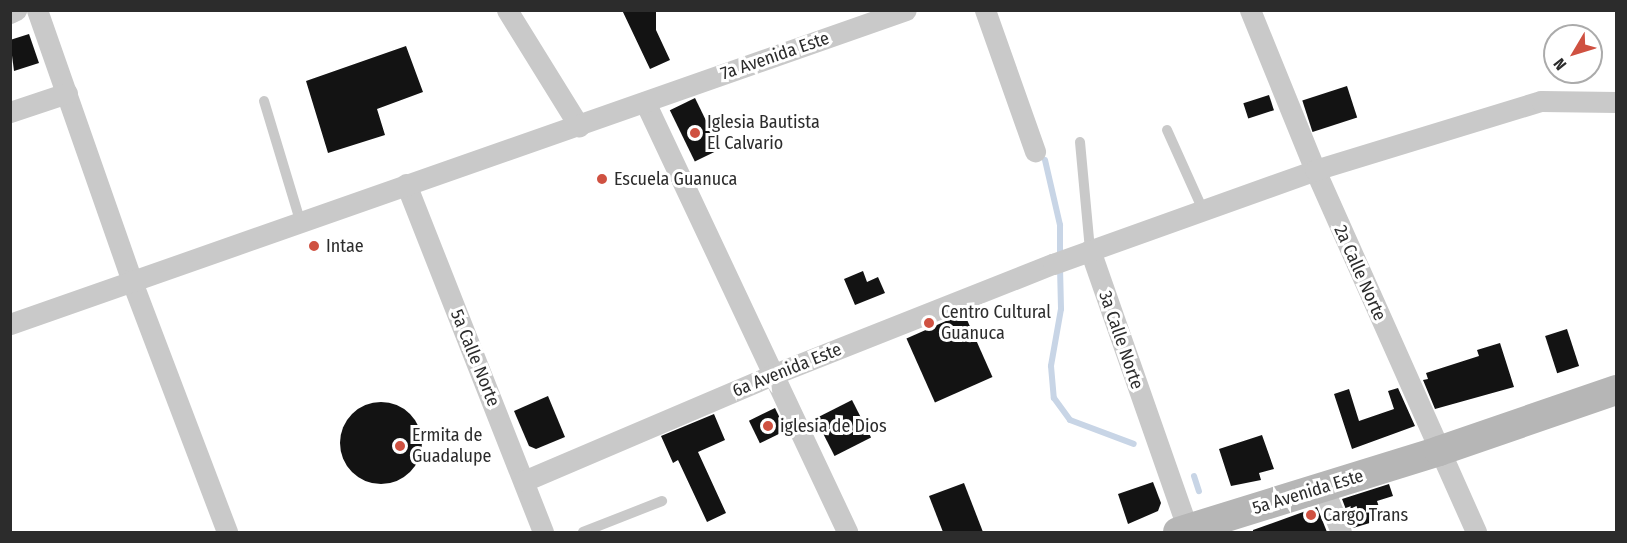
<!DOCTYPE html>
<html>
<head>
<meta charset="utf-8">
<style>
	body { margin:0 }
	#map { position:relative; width:1627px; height:543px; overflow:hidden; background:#fff; font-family:"Fira Sans Condensed",sans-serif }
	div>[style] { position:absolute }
	.stream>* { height:6px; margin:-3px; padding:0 3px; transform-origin:3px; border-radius:3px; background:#c8d5e6 }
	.building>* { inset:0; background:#131313; transform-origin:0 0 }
	.round { border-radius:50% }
	.lane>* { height:10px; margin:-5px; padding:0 5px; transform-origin:5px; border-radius:5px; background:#c9c9c9 }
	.street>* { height:21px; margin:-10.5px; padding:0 10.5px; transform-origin:10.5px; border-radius:10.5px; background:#c9c9c9 }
	.secondary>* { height:30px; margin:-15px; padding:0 15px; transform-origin:15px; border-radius:15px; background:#b6b6b6 }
	.dots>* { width:16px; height:16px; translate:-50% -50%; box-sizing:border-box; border:3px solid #fff; border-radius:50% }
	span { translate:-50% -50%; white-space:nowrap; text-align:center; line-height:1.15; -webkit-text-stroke:6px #fff; paint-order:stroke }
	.street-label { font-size:18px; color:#2c2c2c }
	.poi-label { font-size:18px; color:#2c2c2c }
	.left { translate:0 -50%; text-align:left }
	.frame { position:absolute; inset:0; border:12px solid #2c2c2c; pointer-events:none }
	.north { position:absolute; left:1543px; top:24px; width:60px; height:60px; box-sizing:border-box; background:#fff; border:2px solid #ababab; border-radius:50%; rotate:232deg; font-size:16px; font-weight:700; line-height:24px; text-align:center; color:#2c2c2c }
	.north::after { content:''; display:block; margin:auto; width:21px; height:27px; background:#cf5141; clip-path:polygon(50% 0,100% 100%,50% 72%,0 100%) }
</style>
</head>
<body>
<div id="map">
	<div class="stream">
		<i style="left:1045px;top:160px;width:67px;rotate:77deg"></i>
		<i style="left:1060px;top:225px;width:32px;rotate:90deg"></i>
		<i style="left:1060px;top:267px;width:42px;rotate:88.6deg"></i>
		<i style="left:1061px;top:309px;width:58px;rotate:100deg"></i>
		<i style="left:1051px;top:366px;width:32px;rotate:85deg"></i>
		<i style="left:1054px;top:398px;width:27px;rotate:54deg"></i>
		<i style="left:1070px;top:420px;width:68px;rotate:20.6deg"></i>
		<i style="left:1194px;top:476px;width:16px;rotate:72deg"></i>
	</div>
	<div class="building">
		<i style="clip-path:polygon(622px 10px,656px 10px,656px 30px,670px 60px,650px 69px)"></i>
		<i style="clip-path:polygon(29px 34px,39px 63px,14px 71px,10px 40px)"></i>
		<i style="clip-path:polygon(406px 46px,423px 92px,377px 109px,385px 135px,328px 153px,306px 81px)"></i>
		<i style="left:1347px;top:86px;width:33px;height:47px;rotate:72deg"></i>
		<i style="left:1269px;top:95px;width:16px;height:27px;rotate:72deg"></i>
		<i style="left:695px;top:98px;width:57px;height:28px;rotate:64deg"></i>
		<i style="clip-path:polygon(863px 271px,867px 282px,878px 277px,885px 293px,855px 305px,844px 279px)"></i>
		<i style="left:964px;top:313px;width:70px;height:63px;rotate:66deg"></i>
		<i style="left:1567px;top:329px;width:39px;height:23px;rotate:72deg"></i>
		<i style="clip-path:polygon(1500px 343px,1514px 387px,1435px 409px,1423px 380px,1428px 379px,1426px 373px,1479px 356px,1477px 350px)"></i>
		<i style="clip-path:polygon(1398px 388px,1415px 426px,1352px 449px,1334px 394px,1349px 389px,1359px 421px,1394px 409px,1388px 391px)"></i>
		<i style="clip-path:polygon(548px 396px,565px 437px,536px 449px,529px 446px,514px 411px)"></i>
		<i style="left:852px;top:400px;width:42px;height:41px;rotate:63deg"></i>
		<i class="round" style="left:340px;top:402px;width:82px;height:82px"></i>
		<i style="left:775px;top:408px;width:25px;height:29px;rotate:64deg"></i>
		<i style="clip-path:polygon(714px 414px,725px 440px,698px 452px,726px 513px,707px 522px,678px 460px,673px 463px,661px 436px)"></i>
		<i style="clip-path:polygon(1262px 435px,1274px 469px,1259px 473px,1261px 480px,1231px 486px,1219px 449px)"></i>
		<i style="clip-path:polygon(1153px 482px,1161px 503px,1158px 511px,1128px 524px,1118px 494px)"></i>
		<i style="clip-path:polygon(964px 483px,983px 532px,943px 532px,929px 496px)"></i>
		<i style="clip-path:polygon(1389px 484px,1393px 496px,1377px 501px,1383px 519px,1353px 528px,1342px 499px)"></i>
		<i style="clip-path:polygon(1317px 507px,1327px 532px,1253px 532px,1253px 530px)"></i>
	</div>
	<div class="lane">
		<i style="left:264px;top:101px;width:124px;rotate:73.2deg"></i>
		<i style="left:1167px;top:130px;width:88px;rotate:65.8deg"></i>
		<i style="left:1080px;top:142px;width:108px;rotate:84.7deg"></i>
		<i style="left:583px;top:532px;width:85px;rotate:-21.4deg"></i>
	</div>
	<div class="street">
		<i style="left:37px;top:10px;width:285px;rotate:70.7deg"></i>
		<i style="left:131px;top:279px;width:271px;rotate:69.2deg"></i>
		<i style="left:507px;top:10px;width:137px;rotate:58.2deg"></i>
		<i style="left:985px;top:10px;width:150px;rotate:70.5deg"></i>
		<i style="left:1250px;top:10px;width:173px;rotate:67.9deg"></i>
		<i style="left:1315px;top:170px;width:396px;rotate:66deg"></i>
		<i style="left:10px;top:13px;width:7px;rotate:-27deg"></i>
		<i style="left:645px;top:102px;width:475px;rotate:64.8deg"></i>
		<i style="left:10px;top:112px;width:60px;rotate:-18.4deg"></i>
		<i style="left:406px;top:184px;width:374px;rotate:68.5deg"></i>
		<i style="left:1090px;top:250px;width:299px;rotate:70.7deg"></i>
		<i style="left:10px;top:324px;width:949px;rotate:-19.31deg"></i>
		<i style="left:524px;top:481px;width:270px;rotate:-23.1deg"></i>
		<i style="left:772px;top:375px;width:302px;rotate:-21.6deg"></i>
		<i style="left:1053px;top:264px;width:278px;rotate:-19.7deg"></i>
		<i style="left:1315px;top:170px;width:236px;rotate:-17deg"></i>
		<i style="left:1541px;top:101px;width:75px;rotate:0.8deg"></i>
		<i style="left:1323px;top:487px;width:48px;rotate:68.2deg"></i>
	</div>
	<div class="secondary">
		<i style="left:1178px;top:532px;width:273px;rotate:-17.2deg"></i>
		<i style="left:1439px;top:451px;width:187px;rotate:-19deg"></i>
	</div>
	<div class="dots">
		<i style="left:695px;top:133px;background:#cf5141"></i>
		<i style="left:602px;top:179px;background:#cf5141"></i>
		<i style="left:314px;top:246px;background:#cf5141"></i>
		<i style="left:929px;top:323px;background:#cf5141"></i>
		<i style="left:768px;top:426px;background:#cf5141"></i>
		<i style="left:400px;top:446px;background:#cf5141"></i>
		<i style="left:1311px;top:515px;background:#cf5141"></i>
	</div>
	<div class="street-label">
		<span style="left:775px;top:56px;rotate:-19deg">7a Avenida Este</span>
		<span style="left:1360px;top:273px;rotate:66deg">2a Calle Norte</span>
		<span style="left:1121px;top:340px;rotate:71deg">3a Calle Norte</span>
		<span style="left:475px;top:358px;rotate:68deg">5a Calle Norte</span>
		<span style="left:787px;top:370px;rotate:-22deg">6a Avenida Este</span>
		<span style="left:1308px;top:492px;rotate:-17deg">5a Avenida Este</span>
	</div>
	<div class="poi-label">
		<span class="left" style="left:707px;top:133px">Iglesia Bautista<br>El Calvario</span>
		<span class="left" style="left:614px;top:179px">Escuela Guanuca</span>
		<span class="left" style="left:326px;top:246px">Intae</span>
		<span class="left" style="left:941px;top:323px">Centro Cultural<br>Guanuca</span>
		<span class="left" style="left:780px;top:426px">iglesia de Dios</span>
		<span class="left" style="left:412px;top:446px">Ermita de<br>Guadalupe</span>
		<span class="left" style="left:1323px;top:515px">Cargo Trans</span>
	</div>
	<div class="frame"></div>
	<div class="north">N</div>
</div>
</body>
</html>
